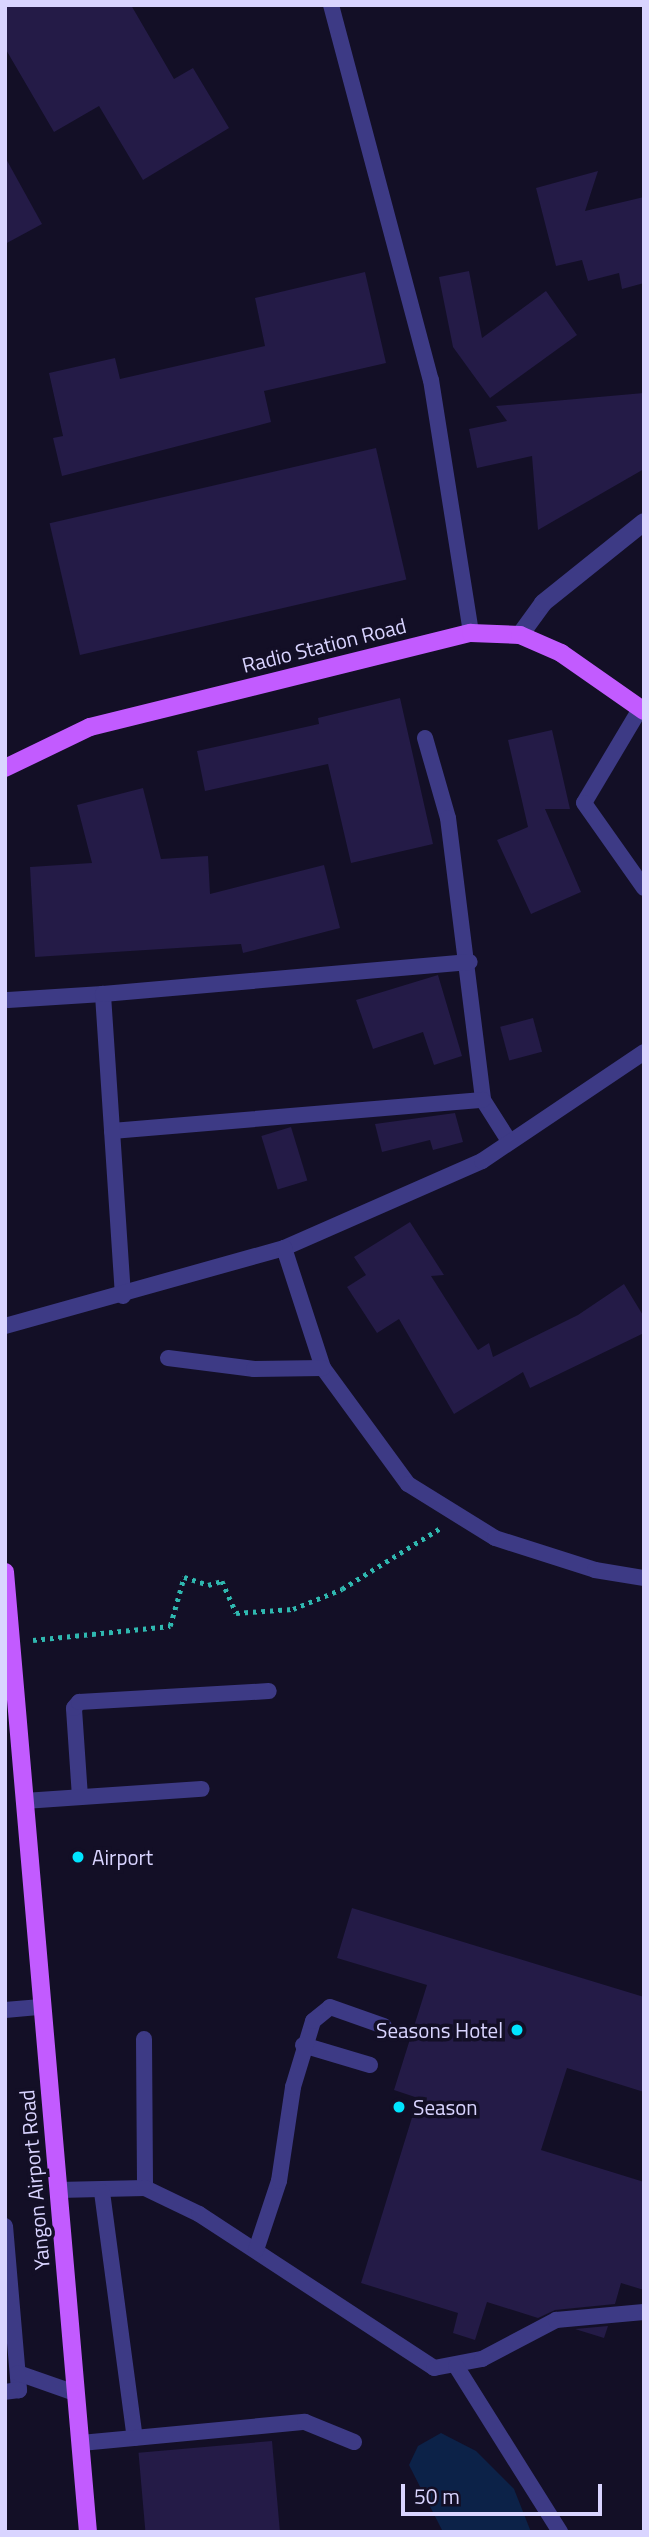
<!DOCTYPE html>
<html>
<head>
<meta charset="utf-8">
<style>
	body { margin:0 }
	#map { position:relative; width:649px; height:2537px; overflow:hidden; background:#130f26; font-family:"Titillium Web",sans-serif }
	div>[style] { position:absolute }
	.water>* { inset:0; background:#0c2248 }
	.building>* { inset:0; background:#241b47; transform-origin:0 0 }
	.path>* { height:4.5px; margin-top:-2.25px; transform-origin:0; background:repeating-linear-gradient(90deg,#2fb8b0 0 3.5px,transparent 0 8.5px) }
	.lane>* { height:16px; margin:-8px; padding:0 8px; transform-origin:8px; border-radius:8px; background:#3d3a85 }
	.street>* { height:18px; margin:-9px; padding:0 9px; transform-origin:9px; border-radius:9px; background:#3d3a85 }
	.primary>* { height:18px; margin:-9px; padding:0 9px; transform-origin:9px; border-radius:9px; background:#c25bff }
	.dots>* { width:19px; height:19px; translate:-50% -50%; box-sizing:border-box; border:4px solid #130f26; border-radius:50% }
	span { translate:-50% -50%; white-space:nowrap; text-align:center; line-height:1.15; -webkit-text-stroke:7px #130f26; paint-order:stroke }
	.street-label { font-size:21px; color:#d9d4ff }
	.poi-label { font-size:21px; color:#d9d4ff }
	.left { translate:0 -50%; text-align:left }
	.right { translate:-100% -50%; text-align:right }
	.frame { position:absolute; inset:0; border:7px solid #d9d4ff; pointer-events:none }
	.scale { position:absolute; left:401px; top:2484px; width:201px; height:32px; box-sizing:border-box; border:4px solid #d9d4ff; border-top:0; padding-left:9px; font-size:21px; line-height:24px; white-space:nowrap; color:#d9d4ff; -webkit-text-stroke:5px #130f26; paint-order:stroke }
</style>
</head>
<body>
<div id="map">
	<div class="water">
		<i style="clip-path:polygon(441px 2433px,476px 2451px,514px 2489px,531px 2532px,443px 2532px,409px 2465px,418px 2446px)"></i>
	</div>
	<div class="building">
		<i style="clip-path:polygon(5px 5px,131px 5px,174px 79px,193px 68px,229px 128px,143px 180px,99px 106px,54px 132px,5px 48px)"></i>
		<i style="clip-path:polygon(5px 157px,42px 224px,5px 244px)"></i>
		<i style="clip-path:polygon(598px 171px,585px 211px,644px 197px,644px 283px,622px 289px,619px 273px,588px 281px,582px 260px,556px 266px,536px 188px)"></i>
		<i style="clip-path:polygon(469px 271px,482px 338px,546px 291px,577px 335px,490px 398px,453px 347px,439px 277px)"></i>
		<i style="clip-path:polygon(365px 272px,386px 363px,264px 391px,271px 422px,62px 476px,53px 438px,63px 436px,49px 373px,115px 358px,120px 379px,265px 346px,255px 298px)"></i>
		<i style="clip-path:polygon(644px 393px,644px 469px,538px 530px,532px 456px,477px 468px,469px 429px,507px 421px,496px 406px)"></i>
		<i style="left:376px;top:448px;width:135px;height:335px;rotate:77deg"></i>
		<i style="clip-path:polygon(400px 698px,433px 844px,351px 863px,328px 764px,205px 791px,197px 751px,319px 724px,318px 718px)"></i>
		<i style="clip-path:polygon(552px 730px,570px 809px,545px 809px,581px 892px,531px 914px,497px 840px,528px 827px,508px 740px)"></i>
		<i style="clip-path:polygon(143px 788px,161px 859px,208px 856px,210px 894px,324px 865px,340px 928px,243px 953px,241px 944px,35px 957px,30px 867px,92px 863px,77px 805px)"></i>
		<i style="clip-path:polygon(438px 975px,462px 1056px,434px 1065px,423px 1032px,373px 1049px,356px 1000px)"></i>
		<i style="left:533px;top:1018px;width:35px;height:34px;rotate:75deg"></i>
		<i style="clip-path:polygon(455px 1113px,463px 1142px,433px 1150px,430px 1140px,382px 1152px,375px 1124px)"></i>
		<i style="left:291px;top:1127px;width:56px;height:31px;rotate:73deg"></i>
		<i style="clip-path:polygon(410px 1222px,444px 1275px,431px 1276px,478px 1350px,489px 1343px,493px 1357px,578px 1315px,624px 1284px,644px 1317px,644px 1333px,530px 1388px,523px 1372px,454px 1414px,399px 1319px,377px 1333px,347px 1287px,366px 1275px,354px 1257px)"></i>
		<i style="clip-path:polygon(352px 1908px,644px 1997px,644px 2092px,567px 2068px,541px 2150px,644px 2182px,644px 2290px,621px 2283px,615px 2304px,555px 2310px,538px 2318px,487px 2302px,475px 2340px,453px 2333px,458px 2313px,361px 2283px,418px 2098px,394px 2090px,427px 1985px,337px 1958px)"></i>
		<i style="clip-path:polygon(608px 2326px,604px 2338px,575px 2329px)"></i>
		<i style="left:272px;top:2441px;width:91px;height:134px;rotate:85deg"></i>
	</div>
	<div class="path">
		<i style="left:33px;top:1640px;width:138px;rotate:-5.8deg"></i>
		<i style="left:170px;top:1626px;width:51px;rotate:-74.1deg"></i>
		<i style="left:184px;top:1577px;width:25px;rotate:18deg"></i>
		<i style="left:208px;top:1585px;width:15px;rotate:-16deg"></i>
		<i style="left:222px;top:1581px;width:35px;rotate:66deg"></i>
		<i style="left:236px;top:1613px;width:57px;rotate:-4deg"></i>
		<i style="left:293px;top:1609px;width:53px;rotate:-22.2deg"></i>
		<i style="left:342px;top:1589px;width:118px;rotate:-31.8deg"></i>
	</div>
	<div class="lane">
		<i style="left:331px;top:5px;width:388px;rotate:75.1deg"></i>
		<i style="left:431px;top:380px;width:256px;rotate:81deg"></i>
		<i style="left:640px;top:709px;width:109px;rotate:120.8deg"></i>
		<i style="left:584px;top:803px;width:104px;rotate:54.8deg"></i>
		<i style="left:425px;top:738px;width:83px;rotate:74deg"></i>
		<i style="left:448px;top:818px;width:284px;rotate:82.9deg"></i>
		<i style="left:483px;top:1100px;width:49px;rotate:57.6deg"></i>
		<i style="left:8px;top:1000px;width:95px;rotate:-3.6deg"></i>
		<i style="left:112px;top:1131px;width:372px;rotate:-4.8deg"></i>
		<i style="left:284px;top:1248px;width:216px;rotate:-23.7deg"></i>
		<i style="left:482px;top:1161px;width:195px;rotate:-33.9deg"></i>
		<i style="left:123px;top:1296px;width:303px;rotate:-93.8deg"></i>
		<i style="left:103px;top:994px;width:368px;rotate:-5deg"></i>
		<i style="left:5px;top:1326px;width:290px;rotate:-15.6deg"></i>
		<i style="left:284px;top:1248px;width:126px;rotate:72deg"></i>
		<i style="left:323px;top:1368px;width:144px;rotate:53.8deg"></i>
		<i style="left:408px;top:1484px;width:102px;rotate:31.8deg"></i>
		<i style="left:495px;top:1538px;width:105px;rotate:17.7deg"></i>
		<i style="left:595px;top:1570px;width:50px;rotate:9.3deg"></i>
		<i style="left:168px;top:1358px;width:87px;rotate:7.3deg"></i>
		<i style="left:254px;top:1369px;width:69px;rotate:-0.8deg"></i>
		<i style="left:80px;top:1797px;width:89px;rotate:-93.9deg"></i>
		<i style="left:74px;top:1708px;width:8px;rotate:-50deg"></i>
		<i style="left:79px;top:1702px;width:190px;rotate:-3.3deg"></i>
		<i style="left:24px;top:1801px;width:178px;rotate:-3.9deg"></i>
		<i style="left:5px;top:2010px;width:36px;rotate:-5deg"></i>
		<i style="left:144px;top:2039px;width:149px;rotate:89.6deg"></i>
		<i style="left:303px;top:2045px;width:70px;rotate:16.6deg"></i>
		<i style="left:58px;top:2190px;width:87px;rotate:-1.3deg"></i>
		<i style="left:145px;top:2188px;width:60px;rotate:25.7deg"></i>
		<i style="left:199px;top:2214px;width:281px;rotate:33.2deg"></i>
		<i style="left:434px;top:2368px;width:49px;rotate:-10.6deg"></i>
		<i style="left:482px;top:2359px;width:84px;rotate:-27.8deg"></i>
		<i style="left:556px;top:2320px;width:88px;rotate:-5.2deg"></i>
		<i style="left:102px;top:2192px;width:248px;rotate:82.4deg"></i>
		<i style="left:5px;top:2226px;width:165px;rotate:85.1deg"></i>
		<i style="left:19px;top:2390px;width:14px;rotate:172deg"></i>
		<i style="left:256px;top:2250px;width:73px;rotate:-71.6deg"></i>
		<i style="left:279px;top:2181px;width:95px;rotate:-81.5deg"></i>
		<i style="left:293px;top:2087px;width:69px;rotate:-73.1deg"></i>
		<i style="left:313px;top:2021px;width:22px;rotate:-39deg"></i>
		<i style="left:330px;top:2007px;width:57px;rotate:19.4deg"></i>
		<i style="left:456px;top:2366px;width:196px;rotate:57.9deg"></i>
		<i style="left:18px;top:2373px;width:60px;rotate:19.3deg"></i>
		<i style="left:81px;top:2443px;width:225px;rotate:-5.4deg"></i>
		<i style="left:305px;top:2422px;width:53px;rotate:22.2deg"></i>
	</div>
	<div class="street">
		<i style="left:520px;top:635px;width:39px;rotate:-54deg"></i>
		<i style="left:543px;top:603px;width:129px;rotate:-38.7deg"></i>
	</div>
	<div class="primary">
		<i style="left:5px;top:768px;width:94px;rotate:-25.8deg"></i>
		<i style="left:90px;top:727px;width:392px;rotate:-13.9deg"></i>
		<i style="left:471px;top:633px;width:49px;rotate:2.3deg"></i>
		<i style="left:520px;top:635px;width:45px;rotate:23.7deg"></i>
		<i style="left:561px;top:653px;width:101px;rotate:34.9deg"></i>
		<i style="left:5px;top:1572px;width:964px;rotate:85.06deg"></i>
	</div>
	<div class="dots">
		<i style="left:78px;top:1857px;background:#00e5ff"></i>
		<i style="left:517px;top:2030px;background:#00e5ff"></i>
		<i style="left:399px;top:2107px;background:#00e5ff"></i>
	</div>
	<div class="street-label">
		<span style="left:324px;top:645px;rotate:-14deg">Radio Station Road</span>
		<span style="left:34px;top:2180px;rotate:-95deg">Yangon Airport Road</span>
	</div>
	<div class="poi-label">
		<span class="left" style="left:92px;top:1857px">Airport</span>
		<span class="right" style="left:503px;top:2030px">Seasons Hotel</span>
		<span class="left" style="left:413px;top:2107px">Season</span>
	</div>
	<div class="frame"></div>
	<div class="scale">50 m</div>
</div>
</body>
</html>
